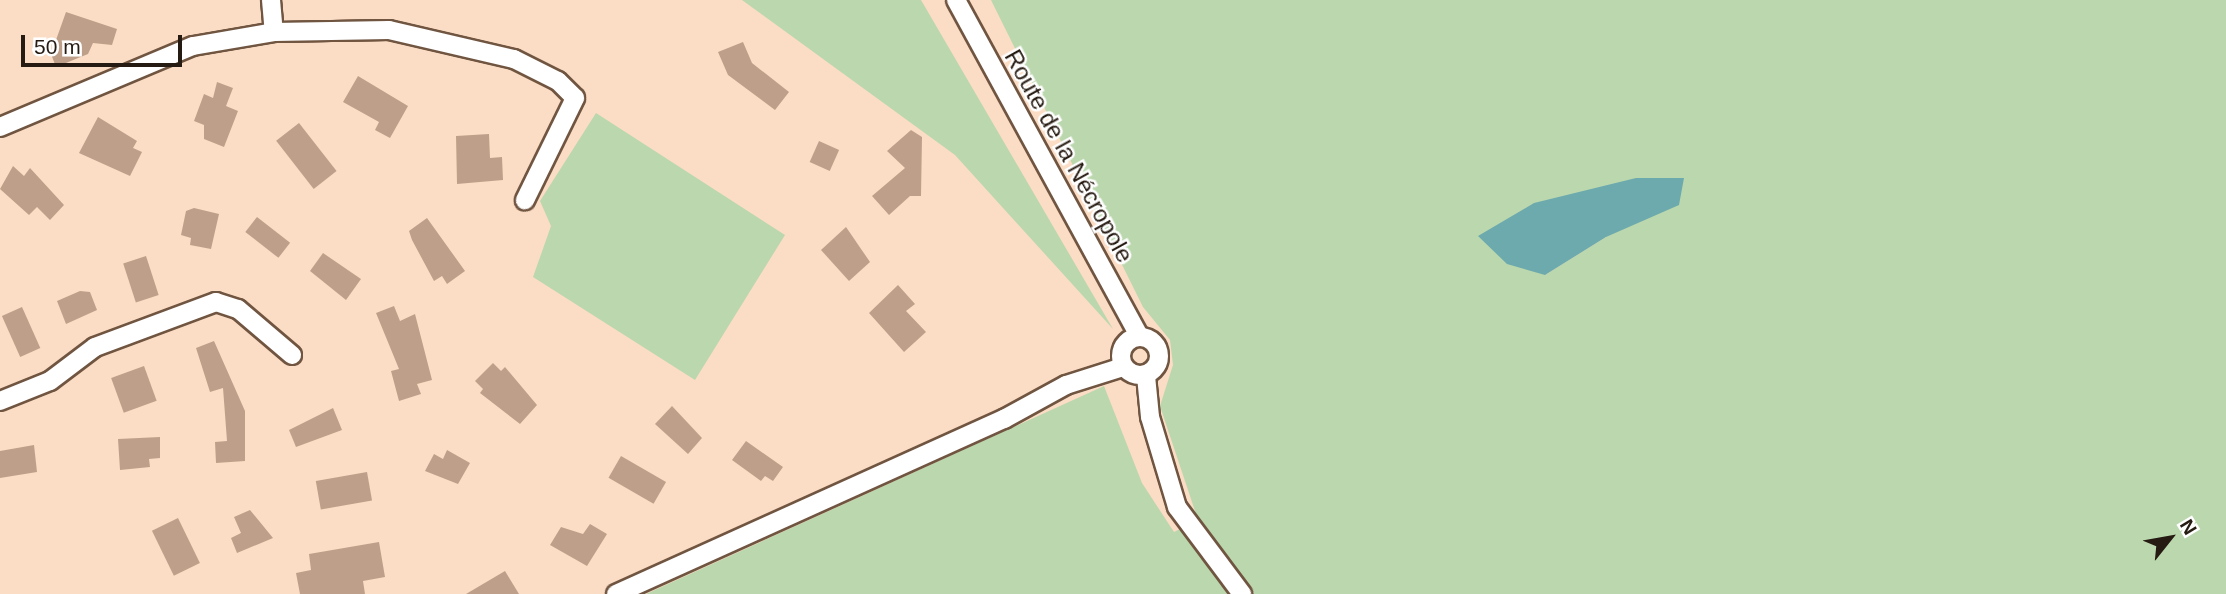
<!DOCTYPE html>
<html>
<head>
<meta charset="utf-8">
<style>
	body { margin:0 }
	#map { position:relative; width:2226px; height:594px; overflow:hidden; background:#fbdcc4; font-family:Arial,sans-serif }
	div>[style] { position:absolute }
	.green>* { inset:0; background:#bbd7ae }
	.water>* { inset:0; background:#6daaad }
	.building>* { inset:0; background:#bea08a; transform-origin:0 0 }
	.roads { filter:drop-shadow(2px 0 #705541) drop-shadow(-2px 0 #705541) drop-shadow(0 2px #705541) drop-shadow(0 -2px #705541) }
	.minor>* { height:18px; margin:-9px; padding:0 9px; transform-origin:9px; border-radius:9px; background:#fff }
	.minor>.ring { margin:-9px; padding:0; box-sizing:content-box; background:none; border:18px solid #fff; border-radius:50% }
	span { translate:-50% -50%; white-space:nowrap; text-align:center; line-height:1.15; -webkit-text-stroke:5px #fff; paint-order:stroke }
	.street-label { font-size:24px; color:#261b12 }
	.north { position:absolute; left:2135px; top:503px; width:70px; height:70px; -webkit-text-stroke:5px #fff; paint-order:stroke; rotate:59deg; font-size:19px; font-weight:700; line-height:28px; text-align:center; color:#261b12 }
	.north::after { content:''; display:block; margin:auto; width:24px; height:32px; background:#261b12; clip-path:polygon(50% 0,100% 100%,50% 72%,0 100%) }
	.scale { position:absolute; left:21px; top:35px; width:161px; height:32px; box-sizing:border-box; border:4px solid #261b12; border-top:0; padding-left:9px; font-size:21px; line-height:24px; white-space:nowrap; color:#261b12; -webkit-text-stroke:5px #fff; paint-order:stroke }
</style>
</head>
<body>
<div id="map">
	<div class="green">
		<i style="clip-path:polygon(742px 0,921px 0,1113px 329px,955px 155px)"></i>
		<i style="clip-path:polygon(evenodd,991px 0,2226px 0,2226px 594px,646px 594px,1104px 386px,1142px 483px,1174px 532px,1198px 520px,1160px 406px,1173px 365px,1170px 340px,1143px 307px,991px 0,1636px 178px,1606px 237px,1545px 275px,1636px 178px)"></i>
		<i style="clip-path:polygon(596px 113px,785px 235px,695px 380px,533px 277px,551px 226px,540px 201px)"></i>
	</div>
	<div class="water">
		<i style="clip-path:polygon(1636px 178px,1684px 178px,1679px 205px,1606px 237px,1545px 275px,1507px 264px,1478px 236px,1534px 203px)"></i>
	</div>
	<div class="building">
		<i style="clip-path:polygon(66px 12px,117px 29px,112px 45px,93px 43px,88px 54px,56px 67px,51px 54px)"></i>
		<i style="clip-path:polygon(743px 42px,752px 63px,789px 92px,775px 110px,728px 75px,718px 52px)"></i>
		<i style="clip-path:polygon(358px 76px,408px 106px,390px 138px,375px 130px,379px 122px,343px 102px)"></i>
		<i style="clip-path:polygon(217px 82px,233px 88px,226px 106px,238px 111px,224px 147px,204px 139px,204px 125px,194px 121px,204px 94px,213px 98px)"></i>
		<i style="clip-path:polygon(98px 117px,137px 141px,133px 148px,142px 152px,130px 176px,79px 153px)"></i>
		<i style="left:299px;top:123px;width:61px;height:29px;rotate:52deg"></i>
		<i style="clip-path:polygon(911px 130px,922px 137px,921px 196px,910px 196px,889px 215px,872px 196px,905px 168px,887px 151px)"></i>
		<i style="clip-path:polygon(489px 134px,490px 158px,502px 157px,503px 180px,457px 184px,456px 136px)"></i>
		<i style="left:819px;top:141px;width:22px;height:23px;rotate:24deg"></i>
		<i style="clip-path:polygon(13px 166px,24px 176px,30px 168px,64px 205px,50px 220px,37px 207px,29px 215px,0 189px)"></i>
		<i style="clip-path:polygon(194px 208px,219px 214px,211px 249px,190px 245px,191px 238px,181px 235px,186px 211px)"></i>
		<i style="left:257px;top:217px;width:42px;height:19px;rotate:38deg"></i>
		<i style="clip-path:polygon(427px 218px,465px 271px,447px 284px,442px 276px,434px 281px,412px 240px,409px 231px)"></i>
		<i style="clip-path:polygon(846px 227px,870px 262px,849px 281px,821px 250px)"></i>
		<i style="clip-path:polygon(323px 253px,361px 279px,346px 300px,310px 271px)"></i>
		<i style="left:146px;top:256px;width:41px;height:24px;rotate:72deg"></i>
		<i style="clip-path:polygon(898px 285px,915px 304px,906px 311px,926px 332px,904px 352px,869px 313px)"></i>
		<i style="clip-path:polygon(80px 291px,90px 292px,97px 310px,66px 324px,57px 301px)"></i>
		<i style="clip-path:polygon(394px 306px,400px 321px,415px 314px,432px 380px,417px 384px,421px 394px,399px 401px,391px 371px,399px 369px,376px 313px)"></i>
		<i style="left:22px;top:307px;width:45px;height:22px;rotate:66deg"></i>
		<i style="clip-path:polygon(214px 341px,245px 411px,245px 461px,216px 463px,215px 442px,227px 441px,223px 388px,210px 392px,196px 348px)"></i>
		<i style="clip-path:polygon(493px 363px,501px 371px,505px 367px,537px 405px,520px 424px,480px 393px,483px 389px,475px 381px)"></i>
		<i style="left:144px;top:366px;width:37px;height:35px;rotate:70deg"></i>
		<i style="clip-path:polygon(672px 406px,702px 438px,688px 454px,655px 424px)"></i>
		<i style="clip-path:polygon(333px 408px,342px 430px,296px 447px,289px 430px)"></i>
		<i style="clip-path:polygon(160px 437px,160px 458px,149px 459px,150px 467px,120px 470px,118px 439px)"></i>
		<i style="clip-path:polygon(746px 441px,783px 467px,773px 481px,765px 476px,761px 481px,732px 460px)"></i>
		<i style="clip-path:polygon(34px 445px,37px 472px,0 478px,0 451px)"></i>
		<i style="clip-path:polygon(447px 450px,470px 463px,458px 484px,425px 471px,434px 454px,443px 459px)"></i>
		<i style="left:621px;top:456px;width:52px;height:25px;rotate:30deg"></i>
		<i style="left:367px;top:472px;width:29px;height:52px;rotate:80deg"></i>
		<i style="clip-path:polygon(250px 510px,273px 538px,237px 553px,231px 538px,241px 533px,234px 517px)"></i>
		<i style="left:178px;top:518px;width:50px;height:29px;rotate:64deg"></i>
		<i style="clip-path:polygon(590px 524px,607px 534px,587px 566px,550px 545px,561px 527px,583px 534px)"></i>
		<i style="clip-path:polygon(379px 542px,385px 577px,363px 581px,365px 594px,300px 594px,296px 573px,311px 570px,309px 554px)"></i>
		<i style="clip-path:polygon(505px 571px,519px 594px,466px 594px)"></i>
	</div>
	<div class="roads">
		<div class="minor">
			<i style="left:271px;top:0;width:32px;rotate:85deg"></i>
			<i style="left:956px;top:0;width:383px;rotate:61.4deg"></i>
			<i style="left:0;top:127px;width:209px;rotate:-22.8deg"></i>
			<i style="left:193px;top:46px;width:82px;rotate:-9.8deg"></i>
			<i style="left:274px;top:32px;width:115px;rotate:-1deg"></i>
			<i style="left:389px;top:30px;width:128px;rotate:13.1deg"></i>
			<i style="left:514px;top:59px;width:49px;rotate:26.6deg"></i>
			<i style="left:558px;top:81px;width:24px;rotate:45deg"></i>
			<i style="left:575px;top:98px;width:114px;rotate:116.1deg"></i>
			<i class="ring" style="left:1121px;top:337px;width:20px;height:20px"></i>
			<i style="left:1146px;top:376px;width:41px;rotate:84.4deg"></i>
			<i style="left:1150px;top:417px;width:94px;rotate:73.3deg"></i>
			<i style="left:1177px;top:507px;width:109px;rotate:53.2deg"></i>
			<i style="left:0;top:401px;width:54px;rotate:-21.8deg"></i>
			<i style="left:50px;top:381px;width:56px;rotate:-37.1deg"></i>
			<i style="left:95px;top:347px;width:129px;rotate:-20.4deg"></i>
			<i style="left:216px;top:302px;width:23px;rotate:18deg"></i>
			<i style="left:238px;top:309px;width:71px;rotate:40.4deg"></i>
			<i style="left:616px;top:594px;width:426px;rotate:-24.3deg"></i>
			<i style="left:1004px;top:419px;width:71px;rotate:-28.7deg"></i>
			<i style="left:1066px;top:385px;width:60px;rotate:-17.5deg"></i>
		</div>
	</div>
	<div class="street-label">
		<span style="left:1069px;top:156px;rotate:61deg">Route de la Nécropole</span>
	</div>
	<div class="north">N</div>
	<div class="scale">50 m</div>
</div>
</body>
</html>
